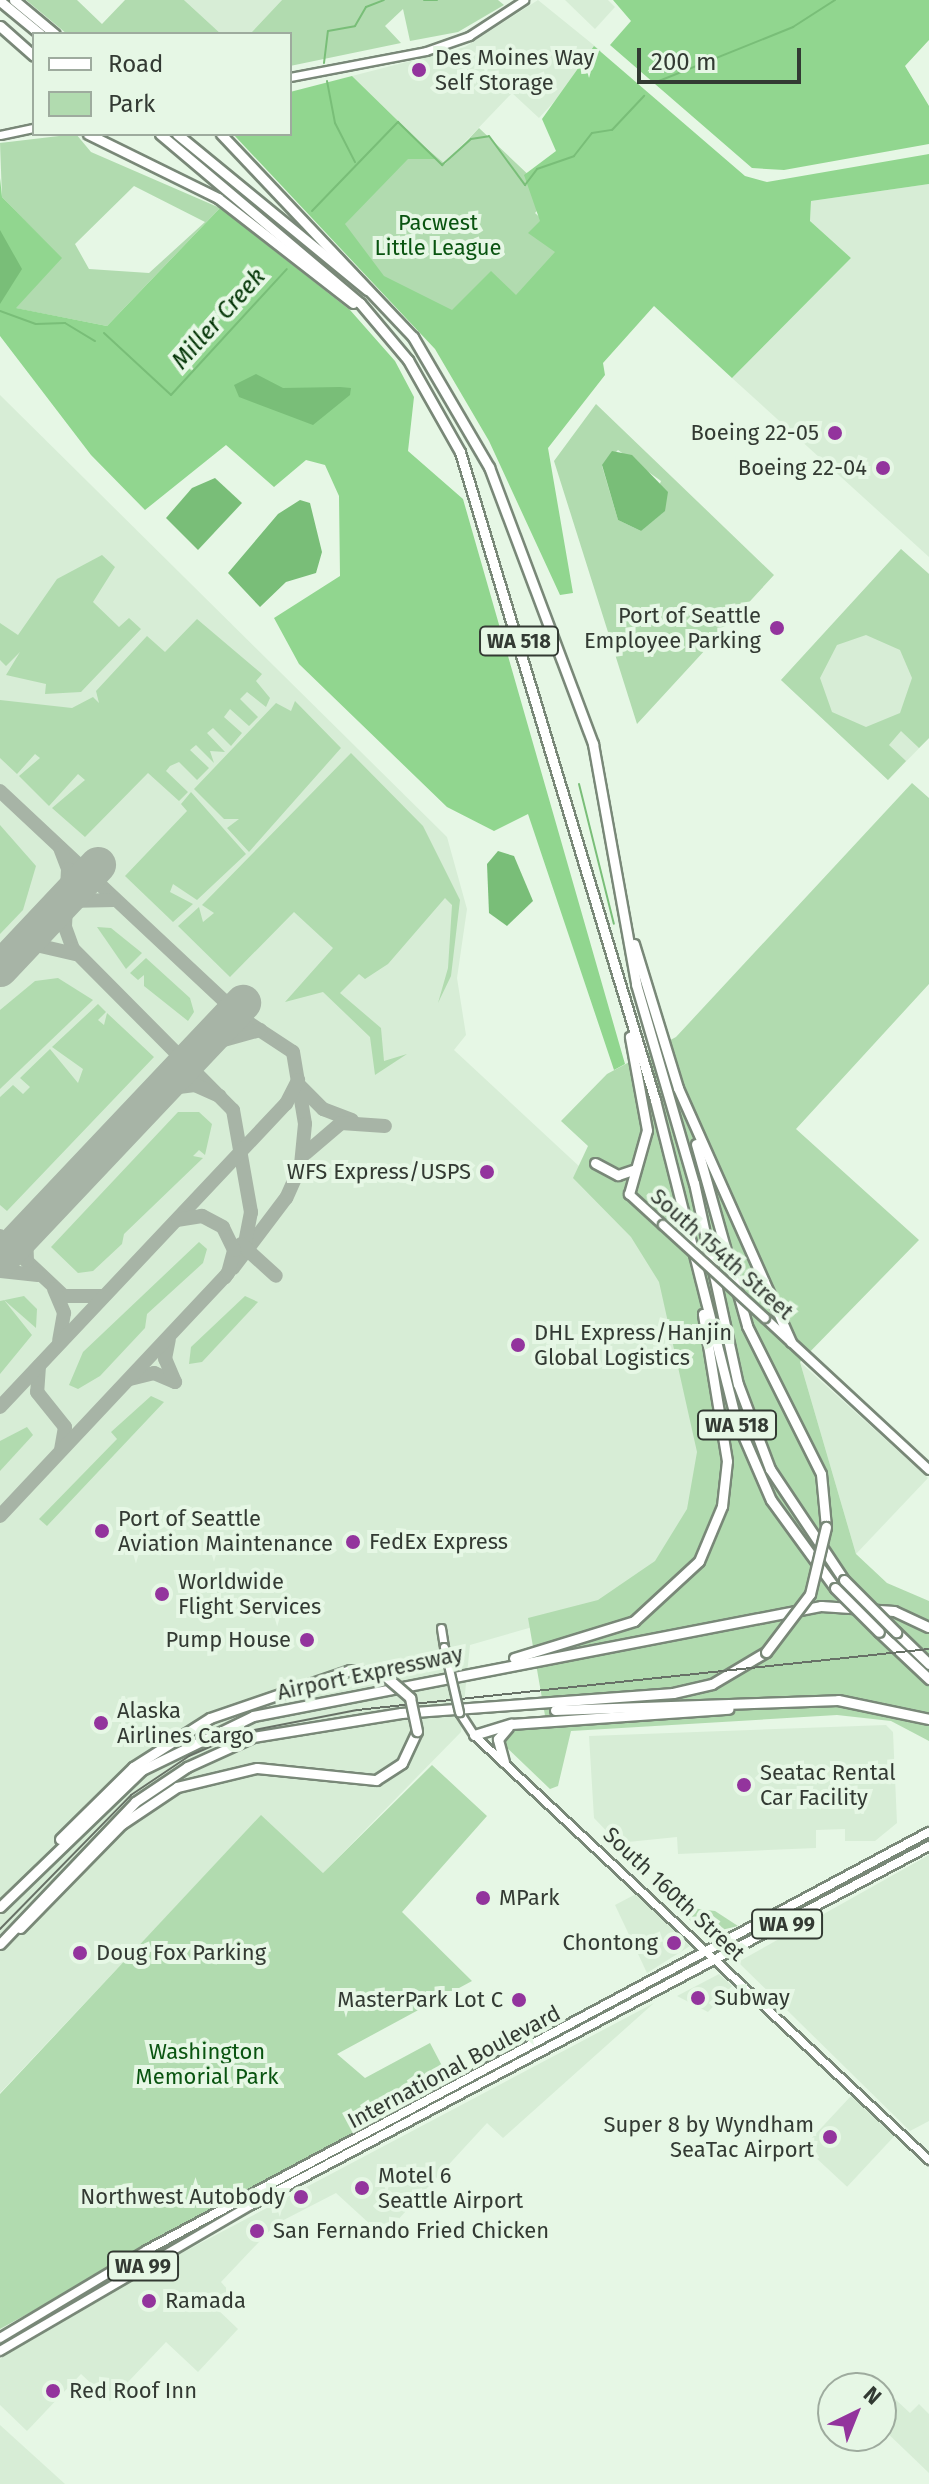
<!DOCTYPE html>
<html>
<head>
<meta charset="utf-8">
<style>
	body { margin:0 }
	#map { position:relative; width:929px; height:2484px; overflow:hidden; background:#e6f7e5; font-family:"Fira Sans",sans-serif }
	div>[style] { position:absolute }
	.built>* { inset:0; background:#d7edd6; transform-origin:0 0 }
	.green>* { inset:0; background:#b1dbaf }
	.forest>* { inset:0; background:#91d68f }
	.water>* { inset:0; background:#79be78 }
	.stream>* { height:2px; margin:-1px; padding:0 1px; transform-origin:1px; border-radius:1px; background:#79be78 }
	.taxiway>* { height:14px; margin:-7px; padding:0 7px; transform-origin:7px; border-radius:7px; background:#a7b4a6 }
	.runway>* { height:36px; margin:-18px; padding:0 18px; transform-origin:18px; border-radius:18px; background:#a7b4a6 }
	.roads { filter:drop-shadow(2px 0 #798878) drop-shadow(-2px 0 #798878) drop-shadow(0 2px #798878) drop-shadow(0 -2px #798878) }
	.secondary>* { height:7px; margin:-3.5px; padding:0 3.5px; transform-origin:3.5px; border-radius:3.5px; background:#fff }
	.primary>* { height:8px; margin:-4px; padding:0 4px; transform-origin:4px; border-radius:4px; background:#fff }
	.highway>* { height:9px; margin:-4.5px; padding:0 4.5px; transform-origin:4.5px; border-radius:4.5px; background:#fff }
	.tram>* { height:2px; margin:-1px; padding:0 1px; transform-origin:1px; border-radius:1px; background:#687267 }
	.bridges { filter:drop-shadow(2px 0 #798878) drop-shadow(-2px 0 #798878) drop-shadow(0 2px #798878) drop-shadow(0 -2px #798878) }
	.secondary-bridge>* { height:7px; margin:-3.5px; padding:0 3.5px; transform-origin:3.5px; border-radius:3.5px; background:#fff }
	.primary-bridge>* { height:8px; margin:-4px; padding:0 4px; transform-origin:4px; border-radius:4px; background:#fff }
	.highway-bridge>* { height:9px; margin:-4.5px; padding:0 4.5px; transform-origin:4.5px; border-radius:4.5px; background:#fff }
	.dots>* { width:22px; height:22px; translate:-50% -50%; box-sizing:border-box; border:4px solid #e6f7e5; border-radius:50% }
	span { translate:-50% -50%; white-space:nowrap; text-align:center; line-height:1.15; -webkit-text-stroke:8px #e6f7e5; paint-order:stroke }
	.shield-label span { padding:2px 6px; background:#e6f7e5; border:2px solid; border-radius:6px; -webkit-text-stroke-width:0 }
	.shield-label { font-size:20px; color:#333a33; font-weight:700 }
	.poi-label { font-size:22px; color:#333a33 }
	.left { translate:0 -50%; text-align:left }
	.right { translate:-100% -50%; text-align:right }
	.park-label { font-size:22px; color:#095410 }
	.street-label { font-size:22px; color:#333a33 }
	.water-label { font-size:24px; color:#023405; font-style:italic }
	.legend { position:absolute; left:32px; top:32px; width:260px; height:104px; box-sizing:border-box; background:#e6f7e5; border:2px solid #9eab9e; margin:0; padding:10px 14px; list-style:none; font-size:24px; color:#333a33 }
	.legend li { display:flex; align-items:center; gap:16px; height:40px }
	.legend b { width:40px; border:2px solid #9eab9e }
	.north { position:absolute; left:817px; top:2372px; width:80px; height:80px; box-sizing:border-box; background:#e6f7e5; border:2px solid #9eab9e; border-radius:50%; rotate:43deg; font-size:22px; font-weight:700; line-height:32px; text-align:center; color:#333a33 }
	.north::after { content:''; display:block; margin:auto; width:28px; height:36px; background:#93349d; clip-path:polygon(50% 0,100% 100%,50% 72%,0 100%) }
	.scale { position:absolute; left:637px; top:48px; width:164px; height:36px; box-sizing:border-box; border:4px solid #333a33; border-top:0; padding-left:10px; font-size:24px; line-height:28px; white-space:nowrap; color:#333a33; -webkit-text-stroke:6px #e6f7e5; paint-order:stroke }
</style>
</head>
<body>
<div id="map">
	<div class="built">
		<i style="clip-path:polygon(184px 0,282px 0,250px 34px,221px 34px)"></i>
		<i style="clip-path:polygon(538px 0,601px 51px,539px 118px,512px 93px,443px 165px,352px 76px,465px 47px)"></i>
		<i style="clip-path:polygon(565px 0,608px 0,615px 7px,595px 29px)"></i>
		<i style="clip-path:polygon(929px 184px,929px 557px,732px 378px,851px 258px,810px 221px,811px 201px)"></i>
		<i style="clip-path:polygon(0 395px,447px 837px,467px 909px,457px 978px,466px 1035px,454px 1050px,581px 1168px,668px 1283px,706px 1455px,694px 1513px,667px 1562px,616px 1603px,470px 1645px,461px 1732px,323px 1873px,261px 1816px,0 2093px)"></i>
		<i style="clip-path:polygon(901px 549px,929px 574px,929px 738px,888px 780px,781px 680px)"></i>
		<i style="clip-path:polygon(800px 1362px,928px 1478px,856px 1554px)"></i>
		<i style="clip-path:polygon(886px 1725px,893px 1732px,897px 1823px,875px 1841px,845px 1841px,845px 1829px,816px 1830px,816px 1848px,678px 1854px,677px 1837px,618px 1843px,594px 1818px,589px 1736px)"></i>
		<i style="clip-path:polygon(929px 1855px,929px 2121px,910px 2131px,738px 1962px)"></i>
		<i style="clip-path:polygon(636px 1894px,690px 1946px,647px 1973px,615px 1905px)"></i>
		<i style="clip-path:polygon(719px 1974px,732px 1986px,708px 2012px,677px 1996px)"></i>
		<i style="clip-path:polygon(654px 2003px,503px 2138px,487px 2123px,383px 2236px,336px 2193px,276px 2224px,221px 2282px,229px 2291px,215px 2307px,238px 2329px,198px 2372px,166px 2342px,110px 2401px,81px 2374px,27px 2431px,0 2405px,0 2359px,74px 2310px)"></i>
		<i style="left:851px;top:2096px;width:59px;height:69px;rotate:43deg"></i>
		<i style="clip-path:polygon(879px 2388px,881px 2386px,910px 2413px,919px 2404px,929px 2414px,929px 2473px,881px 2427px)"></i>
		<i style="clip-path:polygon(0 2425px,65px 2484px,0 2484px)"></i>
	</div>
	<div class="green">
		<i style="clip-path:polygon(26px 0,77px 0,102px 24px,125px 0,184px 0,221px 34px,67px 34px)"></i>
		<i style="clip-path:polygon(282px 0,498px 0,504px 5px,458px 32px,410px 41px,403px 9px,385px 26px,401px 43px,290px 66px,290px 34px,250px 34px)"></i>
		<i style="clip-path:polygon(479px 128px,551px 196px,535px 213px,568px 243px,515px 299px,441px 332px,336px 233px,420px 143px,445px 164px)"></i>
		<i style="clip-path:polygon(evenodd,76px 134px,91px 152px,220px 208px,107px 326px,15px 308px,61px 258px,2px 197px,0 143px,76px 134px,134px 186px,205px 222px,149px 273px,89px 269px,75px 244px,134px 186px)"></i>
		<i style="clip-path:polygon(evenodd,596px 404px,774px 575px,637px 724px,554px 461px,596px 404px,618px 450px,661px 481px,641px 531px,618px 520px,602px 466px,618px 450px)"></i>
		<i style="clip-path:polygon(evenodd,901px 549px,929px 574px,929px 738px,919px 748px,901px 731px,889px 745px,906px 761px,888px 780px,781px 680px,901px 549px,866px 635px,900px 650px,912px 678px,900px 713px,866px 727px,832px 712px,820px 678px,837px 645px,866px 635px)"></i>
		<i style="clip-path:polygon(102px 555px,115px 567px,93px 602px,119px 627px,129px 618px,141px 629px,81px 692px,45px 694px,46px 684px,6px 675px,20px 652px,6px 666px,0 660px,0 623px,18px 635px,57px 579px)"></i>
		<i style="clip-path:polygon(197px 619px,262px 674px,256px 681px,270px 698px,266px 707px,247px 692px,240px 699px,258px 717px,249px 726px,230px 709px,224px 717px,242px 733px,231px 746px,213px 728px,207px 733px,225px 752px,210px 751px,214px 763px,196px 745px,190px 750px,209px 768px,197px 780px,179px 762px,170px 766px,166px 771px,188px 792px,179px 801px,148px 773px,85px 837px,52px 808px,85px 780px,78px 774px,49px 806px,19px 776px,40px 758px,35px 754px,17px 774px,0 758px,0 700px,72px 708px,93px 697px,99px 703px,96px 691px,147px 636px,165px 652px)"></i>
		<i style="clip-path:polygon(295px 701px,341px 748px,249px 852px,227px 828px,239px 819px,224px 819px,194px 789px,276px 703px,291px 711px)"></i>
		<i style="clip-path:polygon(351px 753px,423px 826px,460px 900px,451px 976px,438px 1003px,448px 968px,452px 905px,445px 898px,388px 964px,365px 979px,359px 974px,340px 993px,381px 1028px,384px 1061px,407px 1054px,375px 1075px,370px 1037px,323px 992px,285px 1002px,333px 948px,294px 912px,230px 977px,178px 926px,199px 907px,203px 922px,214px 913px,202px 905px)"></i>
		<i style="clip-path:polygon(912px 783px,929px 798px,929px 984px,796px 1129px,919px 1240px,800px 1362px,856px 1554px,887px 1583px,929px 1601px,929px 1741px,891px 1721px,837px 1715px,571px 1731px,558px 1786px,550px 1789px,503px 1744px,509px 1731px,547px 1727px,528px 1618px,598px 1600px,655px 1561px,687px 1509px,697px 1452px,659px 1282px,631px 1237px,573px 1178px,588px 1146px,561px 1121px,607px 1074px,676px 1037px)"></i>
		<i style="clip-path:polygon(191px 792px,246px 854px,197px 900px,173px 884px,170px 892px,193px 904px,173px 922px,125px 876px,187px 811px,181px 804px)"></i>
		<i style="clip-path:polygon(0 825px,36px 866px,23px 910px,0 934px)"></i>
		<i style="clip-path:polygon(97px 927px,111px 928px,142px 953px,126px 969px)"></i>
		<i style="clip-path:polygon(146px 958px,190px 998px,194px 1012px,188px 1021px,144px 986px,144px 975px,138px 980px,130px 973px)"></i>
		<i style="clip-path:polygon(58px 978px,93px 1000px,0 1089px,0 1010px,35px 981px)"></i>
		<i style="clip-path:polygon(98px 1004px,106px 1012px,98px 1020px,104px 1025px,107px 1013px,154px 1057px,7px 1211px,0 1205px,0 1097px,13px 1085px,23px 1094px,30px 1087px,20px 1078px,50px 1049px,78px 1083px,83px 1069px,52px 1047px)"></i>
		<i style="clip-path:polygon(178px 1112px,199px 1112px,212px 1124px,205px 1155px,199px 1150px,193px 1156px,203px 1158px,124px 1234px,122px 1244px,93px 1271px,78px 1273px,51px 1247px)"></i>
		<i style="clip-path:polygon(199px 1242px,207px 1249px,203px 1263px,147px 1314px,145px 1328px,100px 1376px,78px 1389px,69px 1385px,83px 1352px)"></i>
		<i style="clip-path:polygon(24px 1296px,37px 1309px,36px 1328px,4px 1300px,32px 1335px,0 1374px,0 1301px)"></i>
		<i style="clip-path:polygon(245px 1296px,258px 1302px,202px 1362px,189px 1364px,191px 1347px)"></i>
		<i style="clip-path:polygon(151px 1396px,164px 1402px,47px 1526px,39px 1519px,117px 1439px,111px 1432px)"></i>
		<i style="clip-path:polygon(27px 1427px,33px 1435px,0 1471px,0 1441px)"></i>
		<i style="clip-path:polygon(432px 1765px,487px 1816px,402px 1912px,472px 1981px,337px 2054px,365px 2078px,430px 2043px,450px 2081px,0 2329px,0 2094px,261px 1815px,323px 1873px)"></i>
		<i style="clip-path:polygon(691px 1908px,715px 1911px,738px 1926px,705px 1934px,682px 1913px)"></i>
	</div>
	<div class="forest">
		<i style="clip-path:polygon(613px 0,929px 0,929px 40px,905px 66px,929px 106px,929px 144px,784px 170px,752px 168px,610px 45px,631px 21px)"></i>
		<i style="clip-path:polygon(594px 46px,745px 176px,767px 182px,929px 154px,929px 184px,811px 201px,810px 221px,851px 258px,732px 378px,654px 306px,603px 363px,605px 375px,548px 448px,573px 593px,560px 595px,489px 441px,435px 349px,233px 134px,290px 134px,290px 92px,352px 76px,437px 159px,408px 159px,345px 224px,384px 276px,452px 310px,491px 271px,516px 295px,555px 252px,528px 233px,540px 221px,524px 175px,556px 151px,542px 119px)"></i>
		<i style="clip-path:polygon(0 178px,2px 197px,62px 258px,16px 308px,107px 326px,220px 208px,350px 310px,395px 361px,414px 397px,408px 451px,463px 499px,625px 1064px,614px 1070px,528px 814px,494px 831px,447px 807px,299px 664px,274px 618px,340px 576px,339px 496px,325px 465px,306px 460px,274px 487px,226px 445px,145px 510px,91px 455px,0 336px)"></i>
	</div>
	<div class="water">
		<i style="clip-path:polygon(0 230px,22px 269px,0 304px)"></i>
		<i style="clip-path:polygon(256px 374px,283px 388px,340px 387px,351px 388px,350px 395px,313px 425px,239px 397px,234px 385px)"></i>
		<i style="clip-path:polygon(612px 451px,632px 455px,668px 492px,665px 511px,641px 531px,618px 520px,602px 465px)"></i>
		<i style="clip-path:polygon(215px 478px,242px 503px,198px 550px,166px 518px,192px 488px)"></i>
		<i style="clip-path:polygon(300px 500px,310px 503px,322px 552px,316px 573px,286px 582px,260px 607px,228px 573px,278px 514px)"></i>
		<i style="clip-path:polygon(498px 851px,514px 856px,533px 901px,507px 926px,489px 913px,487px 864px)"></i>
	</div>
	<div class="stream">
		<i style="left:424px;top:0;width:13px"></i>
		<i style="left:324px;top:63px;width:32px;rotate:-83deg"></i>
		<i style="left:328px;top:31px;width:27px;rotate:-10deg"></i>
		<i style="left:355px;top:26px;width:22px;rotate:-60deg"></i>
		<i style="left:366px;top:7px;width:19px;rotate:-21deg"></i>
		<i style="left:327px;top:81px;width:43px;rotate:79.2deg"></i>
		<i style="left:335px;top:123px;width:44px;rotate:62.9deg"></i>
		<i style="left:654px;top:83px;width:150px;rotate:-21.9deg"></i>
		<i style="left:793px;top:27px;width:50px;rotate:-32.7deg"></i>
		<i style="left:312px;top:211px;width:124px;rotate:-46deg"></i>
		<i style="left:398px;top:122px;width:62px;rotate:44.3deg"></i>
		<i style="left:442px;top:165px;width:39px;rotate:-42deg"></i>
		<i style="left:471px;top:139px;width:18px;rotate:-9deg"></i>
		<i style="left:489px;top:136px;width:61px;rotate:53.7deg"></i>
		<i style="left:525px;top:185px;width:20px;rotate:-53deg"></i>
		<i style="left:537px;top:169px;width:39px;rotate:-19deg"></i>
		<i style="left:574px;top:156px;width:29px;rotate:-52deg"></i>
		<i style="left:592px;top:133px;width:20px;rotate:-9deg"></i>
		<i style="left:612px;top:130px;width:47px;rotate:-46.7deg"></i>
		<i style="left:0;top:311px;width:38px;rotate:20deg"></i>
		<i style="left:36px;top:324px;width:29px;rotate:-2deg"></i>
		<i style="left:65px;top:323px;width:35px;rotate:31deg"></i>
		<i style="left:104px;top:333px;width:91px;rotate:42.8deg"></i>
		<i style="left:171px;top:395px;width:171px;rotate:-47.4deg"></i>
		<i style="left:579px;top:784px;width:144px;rotate:76deg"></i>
	</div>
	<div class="taxiway">
		<i style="left:0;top:791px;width:337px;rotate:43.1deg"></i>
		<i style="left:246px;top:1021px;width:56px;rotate:33.4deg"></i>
		<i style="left:293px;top:1052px;width:73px;rotate:80.5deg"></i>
		<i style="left:305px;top:1124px;width:41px;rotate:95.6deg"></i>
		<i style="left:301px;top:1165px;width:36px;rotate:114deg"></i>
		<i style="left:286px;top:1198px;width:88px;rotate:127.1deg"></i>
		<i style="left:60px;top:848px;width:22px;rotate:69deg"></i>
		<i style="left:68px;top:869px;width:58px;rotate:93deg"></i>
		<i style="left:65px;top:927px;width:23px;rotate:70deg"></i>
		<i style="left:73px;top:949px;width:227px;rotate:45.2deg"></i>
		<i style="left:233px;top:1110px;width:104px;rotate:80deg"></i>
		<i style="left:251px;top:1212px;width:37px;rotate:101deg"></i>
		<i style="left:244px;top:1248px;width:35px;rotate:123deg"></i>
		<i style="left:22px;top:945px;width:64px;rotate:-43.1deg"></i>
		<i style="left:69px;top:901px;width:45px;rotate:-1.3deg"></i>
		<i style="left:0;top:970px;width:44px;rotate:-34.8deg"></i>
		<i style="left:36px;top:945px;width:40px;rotate:13deg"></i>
		<i style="left:300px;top:1086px;width:33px;rotate:45deg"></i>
		<i style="left:323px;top:1109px;width:31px;rotate:21deg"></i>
		<i style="left:163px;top:1090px;width:69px;rotate:-43.2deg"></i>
		<i style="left:213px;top:1043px;width:49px;rotate:-15.5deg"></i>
		<i style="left:118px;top:1135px;width:71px;rotate:-41.6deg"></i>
		<i style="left:171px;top:1088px;width:24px;rotate:-7deg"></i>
		<i style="left:195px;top:1085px;width:27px;rotate:24deg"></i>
		<i style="left:306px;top:1153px;width:46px;rotate:-40.6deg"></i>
		<i style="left:341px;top:1123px;width:44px;rotate:3.9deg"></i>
		<i style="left:0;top:1236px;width:88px;rotate:43.2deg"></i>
		<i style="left:64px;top:1296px;width:38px"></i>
		<i style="left:241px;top:1244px;width:47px;rotate:42.4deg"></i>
		<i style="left:27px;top:1261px;width:24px;rotate:-92deg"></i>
		<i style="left:26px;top:1237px;width:57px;rotate:-49.9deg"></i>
		<i style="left:0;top:1271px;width:38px;rotate:6deg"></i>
		<i style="left:54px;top:1289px;width:26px;rotate:67deg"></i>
		<i style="left:64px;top:1313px;width:28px;rotate:100deg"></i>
		<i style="left:39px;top:1366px;width:26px;rotate:94deg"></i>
		<i style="left:37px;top:1392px;width:45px;rotate:51.3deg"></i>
		<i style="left:65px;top:1427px;width:23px;rotate:100deg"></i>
		<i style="left:130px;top:1379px;width:25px;rotate:-14deg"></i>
		<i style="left:154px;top:1373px;width:23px;rotate:23deg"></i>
		<i style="left:175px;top:1382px;width:25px;rotate:-113deg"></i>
		<i style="left:165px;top:1359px;width:20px;rotate:-79deg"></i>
		<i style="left:0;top:1407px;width:417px;rotate:-46.7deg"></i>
		<i style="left:286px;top:1104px;width:27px;rotate:-63deg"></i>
		<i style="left:0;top:1516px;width:333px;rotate:-46.8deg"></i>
		<i style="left:228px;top:1273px;width:24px;rotate:-75deg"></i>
		<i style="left:234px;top:1250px;width:25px;rotate:-116deg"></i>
		<i style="left:223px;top:1227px;width:24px;rotate:-152deg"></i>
		<i style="left:202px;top:1216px;width:24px;rotate:171deg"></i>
	</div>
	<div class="runway">
		<i style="left:0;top:969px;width:143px;rotate:-46.7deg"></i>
		<i style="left:0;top:1260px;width:354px;rotate:-46.6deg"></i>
	</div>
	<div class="roads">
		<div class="secondary">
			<i style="left:290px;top:77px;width:138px;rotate:-10.8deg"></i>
			<i style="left:426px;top:51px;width:46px;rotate:-19.2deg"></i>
			<i style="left:469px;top:36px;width:66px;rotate:-33.2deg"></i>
			<i style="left:0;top:135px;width:35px;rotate:-12deg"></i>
			<i style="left:441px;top:1628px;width:19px;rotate:81deg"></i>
			<i style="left:459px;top:1712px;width:27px;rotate:57deg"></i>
			<i style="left:474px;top:1735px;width:623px;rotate:43.05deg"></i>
		</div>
		<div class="primary">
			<i style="left:629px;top:1194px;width:46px;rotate:42.4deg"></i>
			<i style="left:765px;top:1318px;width:35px;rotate:43deg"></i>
			<i style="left:791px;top:1342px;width:188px;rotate:42.8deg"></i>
			<i style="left:0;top:2338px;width:171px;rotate:-30.9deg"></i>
			<i style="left:147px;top:2250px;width:887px;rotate:-28.13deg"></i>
			<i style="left:0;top:2351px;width:290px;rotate:-30.2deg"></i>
			<i style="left:251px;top:2205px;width:767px;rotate:-27.9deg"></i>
		</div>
		<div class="highway">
			<i style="left:14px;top:0;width:53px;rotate:39.7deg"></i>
			<i style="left:0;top:1px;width:52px;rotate:39.5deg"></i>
			<i style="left:0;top:26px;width:45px;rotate:41.4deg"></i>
			<i style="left:88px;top:134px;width:145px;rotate:26.2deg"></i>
			<i style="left:218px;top:198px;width:171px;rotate:37.9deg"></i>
			<i style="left:160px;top:134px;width:262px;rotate:40.2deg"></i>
			<i style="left:360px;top:303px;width:75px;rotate:49.9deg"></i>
			<i style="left:408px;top:360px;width:106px;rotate:60.5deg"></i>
			<i style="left:460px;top:452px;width:677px;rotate:73.25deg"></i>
			<i style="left:655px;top:1100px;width:327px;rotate:75.8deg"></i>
			<i style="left:735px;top:1417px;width:90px;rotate:66.6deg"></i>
			<i style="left:771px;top:1500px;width:109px;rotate:54deg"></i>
			<i style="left:177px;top:134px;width:246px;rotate:39.4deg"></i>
			<i style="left:221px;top:134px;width:279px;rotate:46.6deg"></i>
			<i style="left:413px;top:337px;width:151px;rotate:59.7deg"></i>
			<i style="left:489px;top:467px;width:296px;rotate:69.4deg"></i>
			<i style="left:593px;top:744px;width:244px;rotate:79.8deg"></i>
			<i style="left:636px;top:984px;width:207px;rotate:73.8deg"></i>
			<i style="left:694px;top:1183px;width:206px;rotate:77.7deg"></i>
			<i style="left:738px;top:1384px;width:91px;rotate:69.4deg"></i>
			<i style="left:770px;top:1469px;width:133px;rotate:56.3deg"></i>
			<i style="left:634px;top:944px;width:151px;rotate:73deg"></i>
			<i style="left:678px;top:1088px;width:278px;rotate:66deg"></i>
			<i style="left:696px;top:1144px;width:189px;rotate:74.3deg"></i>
			<i style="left:747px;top:1326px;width:165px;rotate:63.4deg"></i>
			<i style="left:821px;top:1474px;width:53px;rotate:84.6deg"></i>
			<i style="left:595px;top:1163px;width:26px;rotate:28deg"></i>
			<i style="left:618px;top:1175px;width:18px;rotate:-19deg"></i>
			<i style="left:629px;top:1194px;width:66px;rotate:-74.3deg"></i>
			<i style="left:647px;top:1130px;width:95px;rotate:-100.4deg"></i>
			<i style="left:879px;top:1632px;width:69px;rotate:43.2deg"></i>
			<i style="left:896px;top:1632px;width:46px;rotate:44.1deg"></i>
			<i style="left:514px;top:1658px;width:126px;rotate:-17.1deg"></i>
			<i style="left:634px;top:1621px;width:88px;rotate:-42.7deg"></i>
			<i style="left:699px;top:1561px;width:60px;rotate:-67.3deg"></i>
			<i style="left:722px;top:1506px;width:45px;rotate:-83.7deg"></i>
			<i style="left:727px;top:1461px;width:149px;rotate:-99.3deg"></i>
			<i style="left:555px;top:1710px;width:283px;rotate:-2deg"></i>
			<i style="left:838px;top:1700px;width:93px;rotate:11.8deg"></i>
			<i style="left:474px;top:1735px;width:39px;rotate:-17deg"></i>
			<i style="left:511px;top:1724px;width:218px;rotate:-4deg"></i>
			<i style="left:504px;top:1762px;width:24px;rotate:-105deg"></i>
			<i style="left:498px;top:1739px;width:16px;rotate:-50deg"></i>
			<i style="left:60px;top:1839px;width:103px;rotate:-44.6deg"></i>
			<i style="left:133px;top:1767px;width:91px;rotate:-32.5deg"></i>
			<i style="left:210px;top:1718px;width:148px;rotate:-18.9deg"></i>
			<i style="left:350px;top:1670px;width:34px;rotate:8deg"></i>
			<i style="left:0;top:1907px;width:197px;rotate:-44deg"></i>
			<i style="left:142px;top:1770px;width:123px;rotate:-25.9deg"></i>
			<i style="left:253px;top:1716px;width:579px;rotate:-10.96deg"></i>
			<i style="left:821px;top:1606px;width:73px;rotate:3.9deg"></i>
			<i style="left:894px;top:1611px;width:38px;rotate:25deg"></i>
			<i style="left:20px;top:1928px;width:146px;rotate:-45.6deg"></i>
			<i style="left:122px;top:1824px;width:66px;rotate:-33.9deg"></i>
			<i style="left:177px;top:1787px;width:82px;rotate:-13.4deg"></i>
			<i style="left:257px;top:1768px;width:120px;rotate:5.8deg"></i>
			<i style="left:376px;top:1780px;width:31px;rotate:-33deg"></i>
			<i style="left:402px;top:1763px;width:35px;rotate:-65deg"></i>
			<i style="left:0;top:1944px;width:196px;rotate:-46.4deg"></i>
			<i style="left:135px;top:1802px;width:63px;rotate:-33.9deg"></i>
			<i style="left:187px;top:1767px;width:72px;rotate:-24.4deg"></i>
			<i style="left:253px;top:1737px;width:150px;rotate:-9.2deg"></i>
			<i style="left:401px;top:1713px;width:273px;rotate:-4.2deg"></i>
			<i style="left:673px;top:1693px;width:40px;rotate:-13deg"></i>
			<i style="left:712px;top:1684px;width:63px;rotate:-30.7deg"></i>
		</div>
	</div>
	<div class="tram">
		<i style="left:0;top:1929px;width:187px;rotate:-45.6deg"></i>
		<i style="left:131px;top:1795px;width:70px;rotate:-33.9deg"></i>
		<i style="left:189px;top:1756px;width:60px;rotate:-23.6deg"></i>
		<i style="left:244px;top:1732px;width:115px;rotate:-11deg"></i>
		<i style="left:357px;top:1710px;width:575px;rotate:-6.09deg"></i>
	</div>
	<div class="bridges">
		<div class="secondary-bridge">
			<i style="left:444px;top:1647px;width:67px;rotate:77deg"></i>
		</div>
		<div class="primary-bridge">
			<i style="left:663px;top:1225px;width:138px;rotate:42.4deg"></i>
		</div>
		<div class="highway-bridge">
			<i style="left:844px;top:1580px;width:74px;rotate:45deg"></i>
			<i style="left:835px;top:1588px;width:62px;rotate:45deg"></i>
			<i style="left:766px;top:1652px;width:73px;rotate:-52.8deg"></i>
			<i style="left:810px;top:1594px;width:69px;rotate:-76.6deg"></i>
			<i style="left:384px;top:1675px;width:35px;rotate:41deg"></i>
			<i style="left:410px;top:1698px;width:34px;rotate:78deg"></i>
		</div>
	</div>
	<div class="dots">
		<i style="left:419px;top:70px;background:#93349d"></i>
		<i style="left:835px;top:433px;background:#93349d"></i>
		<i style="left:883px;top:468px;background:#93349d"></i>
		<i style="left:777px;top:628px;background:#93349d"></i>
		<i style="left:487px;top:1172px;background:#93349d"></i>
		<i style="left:518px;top:1345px;background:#93349d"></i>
		<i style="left:102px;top:1531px;background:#93349d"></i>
		<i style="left:353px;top:1542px;background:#93349d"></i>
		<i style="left:162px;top:1594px;background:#93349d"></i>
		<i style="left:307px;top:1640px;background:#93349d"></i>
		<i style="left:101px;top:1723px;background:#93349d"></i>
		<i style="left:744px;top:1785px;background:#93349d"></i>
		<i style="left:483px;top:1898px;background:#93349d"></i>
		<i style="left:674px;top:1943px;background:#93349d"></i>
		<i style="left:80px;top:1953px;background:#93349d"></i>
		<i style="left:698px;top:1998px;background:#93349d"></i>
		<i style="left:519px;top:2000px;background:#93349d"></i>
		<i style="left:830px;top:2137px;background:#93349d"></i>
		<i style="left:362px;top:2188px;background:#93349d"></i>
		<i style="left:301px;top:2197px;background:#93349d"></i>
		<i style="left:257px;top:2231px;background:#93349d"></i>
		<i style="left:149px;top:2301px;background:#93349d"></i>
		<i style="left:53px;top:2391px;background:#93349d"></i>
	</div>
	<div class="shield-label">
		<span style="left:519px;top:641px">WA 518</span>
		<span style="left:737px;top:1425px">WA 518</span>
		<span style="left:787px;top:1924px">WA 99</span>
		<span style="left:143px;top:2266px">WA 99</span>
	</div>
	<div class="poi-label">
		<span class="left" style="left:435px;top:70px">Des Moines Way<br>Self Storage</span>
		<span class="right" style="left:819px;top:433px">Boeing 22-05</span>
		<span class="right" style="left:867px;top:468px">Boeing 22-04</span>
		<span class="right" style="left:761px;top:628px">Port of Seattle<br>Employee Parking</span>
		<span class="right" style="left:471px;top:1172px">WFS Express/USPS</span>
		<span class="left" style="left:534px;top:1345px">DHL Express/Hanjin<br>Global Logistics</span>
		<span class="left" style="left:118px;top:1531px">Port of Seattle<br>Aviation Maintenance</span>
		<span class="left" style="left:369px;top:1542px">FedEx Express</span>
		<span class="left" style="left:178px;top:1594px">Worldwide<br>Flight Services</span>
		<span class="right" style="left:291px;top:1640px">Pump House</span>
		<span class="left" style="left:117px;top:1723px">Alaska<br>Airlines Cargo</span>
		<span class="left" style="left:760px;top:1785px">Seatac Rental<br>Car Facility</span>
		<span class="left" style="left:499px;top:1898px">MPark</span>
		<span class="right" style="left:658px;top:1943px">Chontong</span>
		<span class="left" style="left:96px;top:1953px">Doug Fox Parking</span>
		<span class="left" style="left:714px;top:1998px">Subway</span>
		<span class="right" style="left:503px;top:2000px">MasterPark Lot C</span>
		<span class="right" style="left:814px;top:2137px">Super 8 by Wyndham<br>SeaTac Airport</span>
		<span class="left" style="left:378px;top:2188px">Motel 6<br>Seattle Airport</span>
		<span class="right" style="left:285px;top:2197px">Northwest Autobody</span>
		<span class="left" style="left:273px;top:2231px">San Fernando Fried Chicken</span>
		<span class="left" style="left:165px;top:2301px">Ramada</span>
		<span class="left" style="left:69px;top:2391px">Red Roof Inn</span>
	</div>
	<div class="park-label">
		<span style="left:438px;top:235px">Pacwest<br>Little League</span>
		<span style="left:207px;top:2064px">Washington<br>Memorial Park</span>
	</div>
	<div class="street-label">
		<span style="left:722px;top:1254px;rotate:42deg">South 154th Street</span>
		<span style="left:370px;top:1673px;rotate:-12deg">Airport Expressway</span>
		<span style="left:674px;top:1894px;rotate:43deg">South 160th Street</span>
		<span style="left:454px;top:2067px;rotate:-28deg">International Boulevard</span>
	</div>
	<div class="water-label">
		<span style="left:219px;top:319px;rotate:-48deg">Miller Creek</span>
	</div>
	<ul class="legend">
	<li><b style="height:10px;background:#fff"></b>Road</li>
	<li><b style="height:22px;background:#b1dbaf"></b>Park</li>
	</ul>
	<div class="north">N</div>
	<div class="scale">200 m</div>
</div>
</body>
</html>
